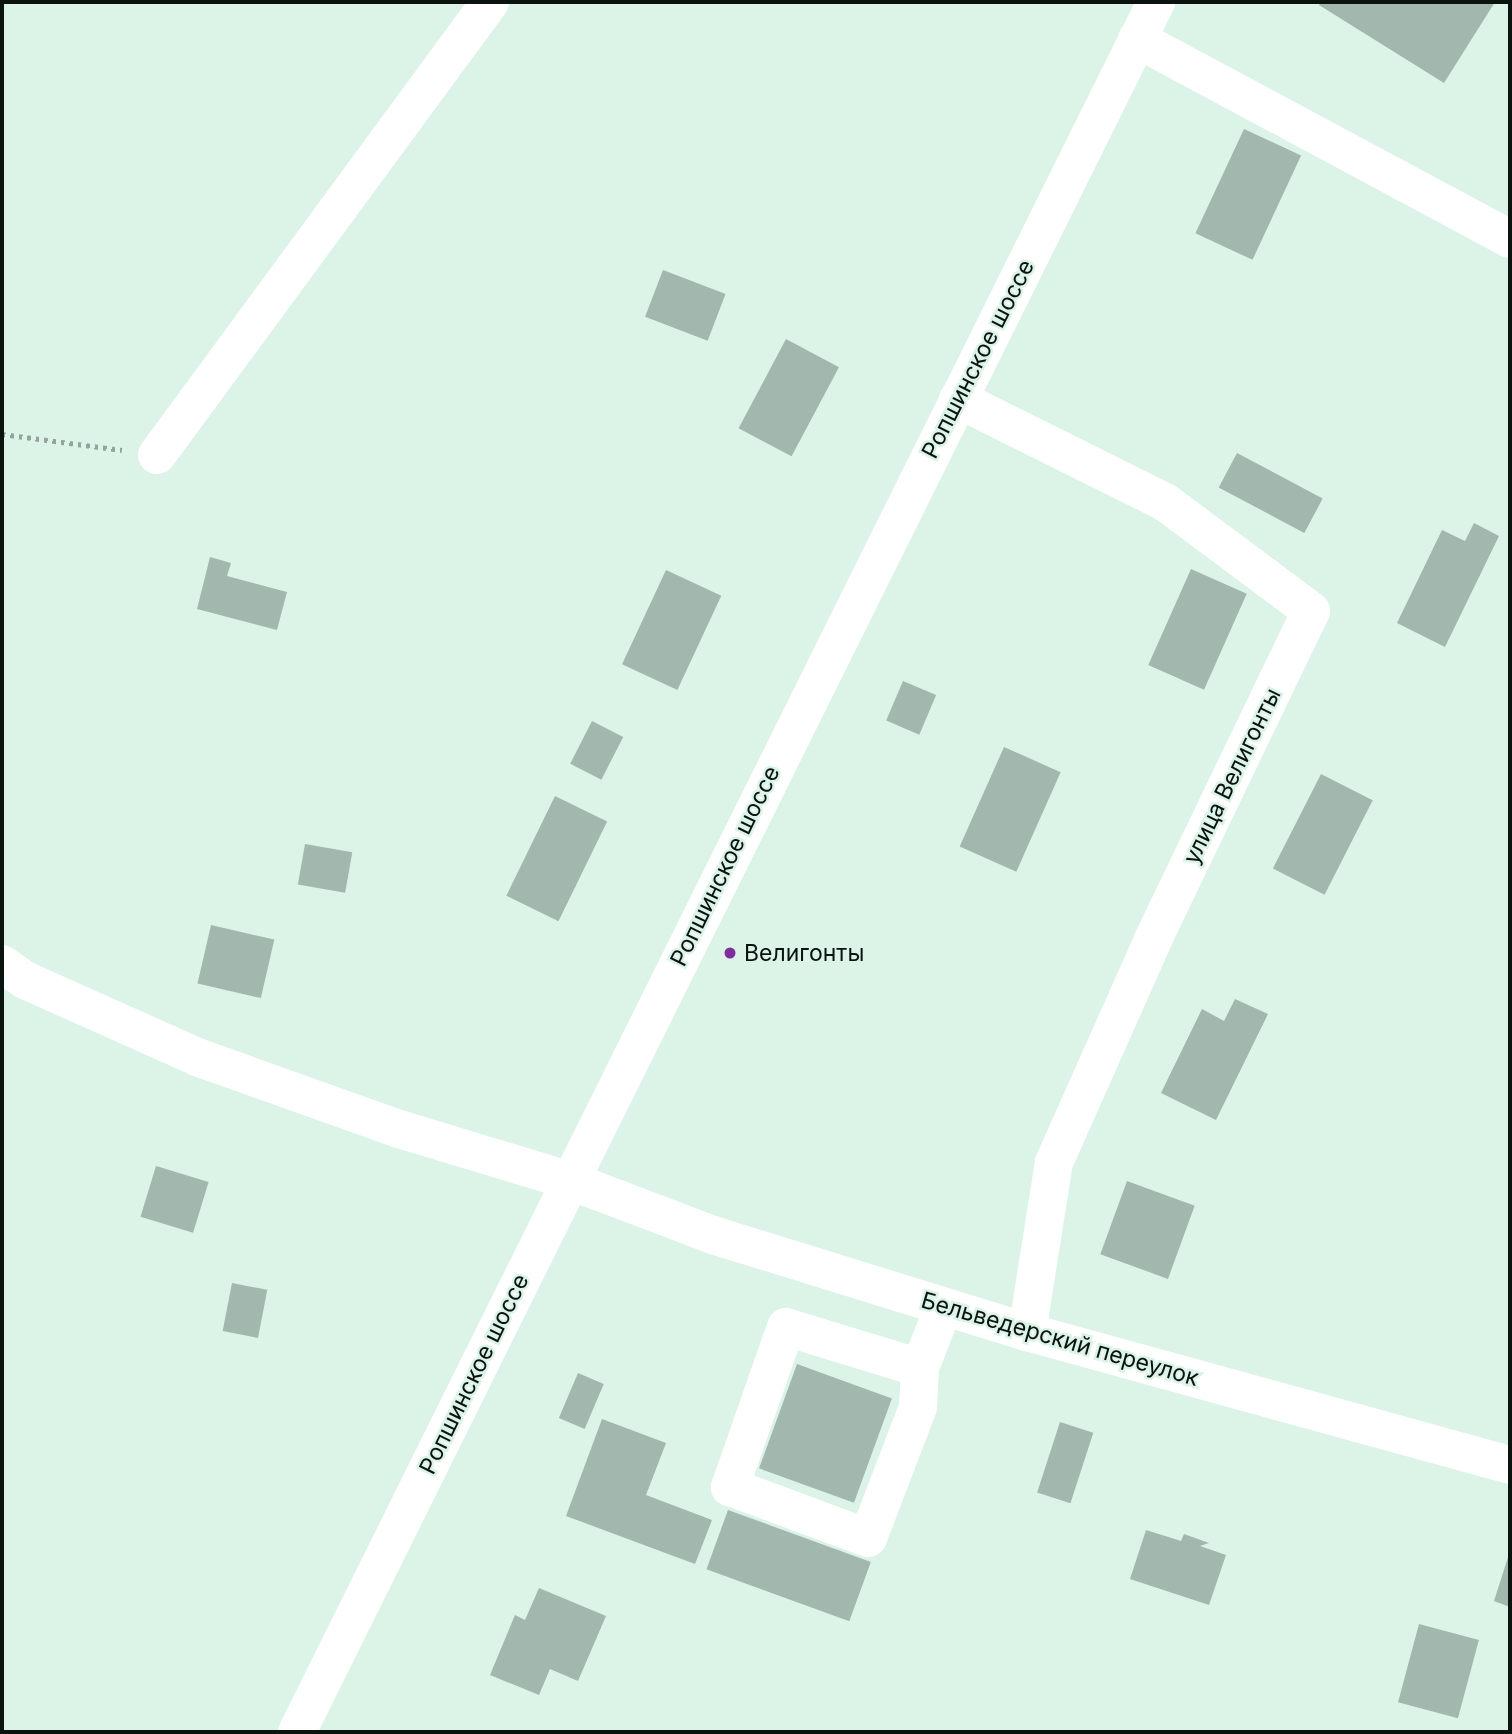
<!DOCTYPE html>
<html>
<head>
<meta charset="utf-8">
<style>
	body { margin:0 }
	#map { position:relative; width:1512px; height:1734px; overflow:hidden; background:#dcf3e8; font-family:Inter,sans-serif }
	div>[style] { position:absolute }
	.building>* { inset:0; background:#a2b7ad; transform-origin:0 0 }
	.path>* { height:4.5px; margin-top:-2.25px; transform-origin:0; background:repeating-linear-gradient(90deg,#92a49b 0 3.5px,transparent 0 8.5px) }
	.minor>* { height:38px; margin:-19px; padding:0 19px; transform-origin:19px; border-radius:19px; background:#fff }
	.major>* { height:38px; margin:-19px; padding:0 19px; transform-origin:19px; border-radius:19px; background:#fff }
	.dots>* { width:19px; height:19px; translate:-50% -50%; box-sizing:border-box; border:4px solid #dcf3e8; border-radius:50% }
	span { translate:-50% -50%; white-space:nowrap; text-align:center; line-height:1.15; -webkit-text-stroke:5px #dcf3e8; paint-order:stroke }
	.street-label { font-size:23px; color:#0b130f }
	.poi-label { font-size:23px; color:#0b130f }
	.left { translate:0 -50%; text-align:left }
	.frame { position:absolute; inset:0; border:4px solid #0b130f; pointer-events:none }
</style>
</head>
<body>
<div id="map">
	<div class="building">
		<i style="clip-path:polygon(1321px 2px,1495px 2px,1444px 83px,1319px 5px)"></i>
		<i style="left:1244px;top:129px;width:63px;height:115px;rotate:25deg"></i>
		<i style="left:663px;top:270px;width:67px;height:50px;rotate:21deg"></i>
		<i style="left:786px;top:339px;width:60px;height:101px;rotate:28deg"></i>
		<i style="left:1237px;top:453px;width:97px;height:39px;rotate:28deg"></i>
		<i style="clip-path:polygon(1474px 523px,1499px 536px,1445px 647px,1397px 623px,1442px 530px,1465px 541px)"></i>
		<i style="clip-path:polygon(210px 557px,231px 563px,227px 576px,287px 592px,277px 630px,197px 609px)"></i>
		<i style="left:1191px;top:569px;width:61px;height:105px;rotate:24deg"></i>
		<i style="left:666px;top:570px;width:61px;height:104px;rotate:25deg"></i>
		<i style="left:903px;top:681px;width:36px;height:43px;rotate:23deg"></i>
		<i style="left:592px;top:721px;width:35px;height:48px;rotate:27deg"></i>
		<i style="left:1004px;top:747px;width:62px;height:109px;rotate:24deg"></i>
		<i style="left:1321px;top:774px;width:58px;height:106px;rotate:27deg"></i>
		<i style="left:555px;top:796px;width:58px;height:111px;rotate:26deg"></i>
		<i style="left:305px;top:844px;width:48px;height:41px;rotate:10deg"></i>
		<i style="left:211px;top:925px;width:65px;height:60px;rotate:13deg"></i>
		<i style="clip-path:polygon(1235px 999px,1268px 1014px,1216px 1120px,1161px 1093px,1202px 1009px,1224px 1021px)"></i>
		<i style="left:156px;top:1166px;width:55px;height:53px;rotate:17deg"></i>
		<i style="left:1127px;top:1181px;width:72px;height:78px;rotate:20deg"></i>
		<i style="left:232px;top:1283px;width:36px;height:49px;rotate:11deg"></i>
		<i style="left:797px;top:1364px;width:101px;height:111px;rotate:20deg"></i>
		<i style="left:578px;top:1373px;width:28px;height:49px;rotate:23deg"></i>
		<i style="clip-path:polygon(602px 1419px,666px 1443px,646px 1495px,712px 1520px,695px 1564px,566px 1516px)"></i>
		<i style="left:1060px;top:1422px;width:35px;height:74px;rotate:18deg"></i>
		<i style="left:728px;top:1510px;width:152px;height:63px;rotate:20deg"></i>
		<i style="clip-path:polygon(1146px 1530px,1181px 1541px,1184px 1534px,1209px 1543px,1200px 1546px,1226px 1555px,1209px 1605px,1130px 1579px)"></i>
		<i style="clip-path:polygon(1510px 1551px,1510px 1607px,1494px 1601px)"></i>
		<i style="clip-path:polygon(539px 1588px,606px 1616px,578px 1681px,550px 1669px,539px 1695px,490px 1675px,515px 1615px,525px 1620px)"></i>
		<i style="left:1419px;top:1624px;width:62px;height:81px;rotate:15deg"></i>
	</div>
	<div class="path">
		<i style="left:2px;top:434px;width:121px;rotate:7.6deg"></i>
	</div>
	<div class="minor">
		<i style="left:1137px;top:39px;width:423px;rotate:28.2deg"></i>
		<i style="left:958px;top:399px;width:231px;rotate:26.5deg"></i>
		<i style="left:1165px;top:502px;width:182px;rotate:36.7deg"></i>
		<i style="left:1311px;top:611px;width:365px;rotate:115.7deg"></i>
		<i style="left:1153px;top:940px;width:243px;rotate:114deg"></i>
		<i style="left:1054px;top:1162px;width:172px;rotate:99deg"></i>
		<i style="left:157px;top:455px;width:562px;rotate:-53.68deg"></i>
		<i style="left:2px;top:964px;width:28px;rotate:35deg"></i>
		<i style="left:25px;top:980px;width:188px;rotate:24.1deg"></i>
		<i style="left:197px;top:1057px;width:214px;rotate:19.6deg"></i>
		<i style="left:399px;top:1129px;width:177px;rotate:16.8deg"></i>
		<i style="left:568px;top:1180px;width:155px;rotate:20.8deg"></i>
		<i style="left:713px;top:1235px;width:329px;rotate:17.2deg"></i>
		<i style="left:1027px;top:1332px;width:501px;rotate:15.4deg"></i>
		<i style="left:920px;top:1368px;width:140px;rotate:-163deg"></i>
		<i style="left:786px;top:1327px;width:170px;rotate:109.3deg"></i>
		<i style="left:730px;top:1487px;width:147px;rotate:20.3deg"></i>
		<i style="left:868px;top:1538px;width:140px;rotate:-69.1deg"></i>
		<i style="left:918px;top:1407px;width:39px;rotate:-87deg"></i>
		<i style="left:920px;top:1368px;width:66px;rotate:-68.8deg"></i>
	</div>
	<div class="major">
		<i style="left:297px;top:1732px;width:1932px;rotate:-63.59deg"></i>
	</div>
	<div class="dots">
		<i style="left:730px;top:953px;background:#802e9d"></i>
	</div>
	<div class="street-label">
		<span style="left:978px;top:359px;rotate:-63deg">Ропшинское шоссе</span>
		<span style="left:1232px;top:776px;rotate:-64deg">улица Велигонты</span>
		<span style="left:725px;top:866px;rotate:-64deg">Ропшинское шоссе</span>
		<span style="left:1060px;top:1339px;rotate:16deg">Бельведерский переулок</span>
		<span style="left:474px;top:1374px;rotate:-64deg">Ропшинское шоссе</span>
	</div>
	<div class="poi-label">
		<span class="left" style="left:744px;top:953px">Велигонты</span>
	</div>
	<div class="frame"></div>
</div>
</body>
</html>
